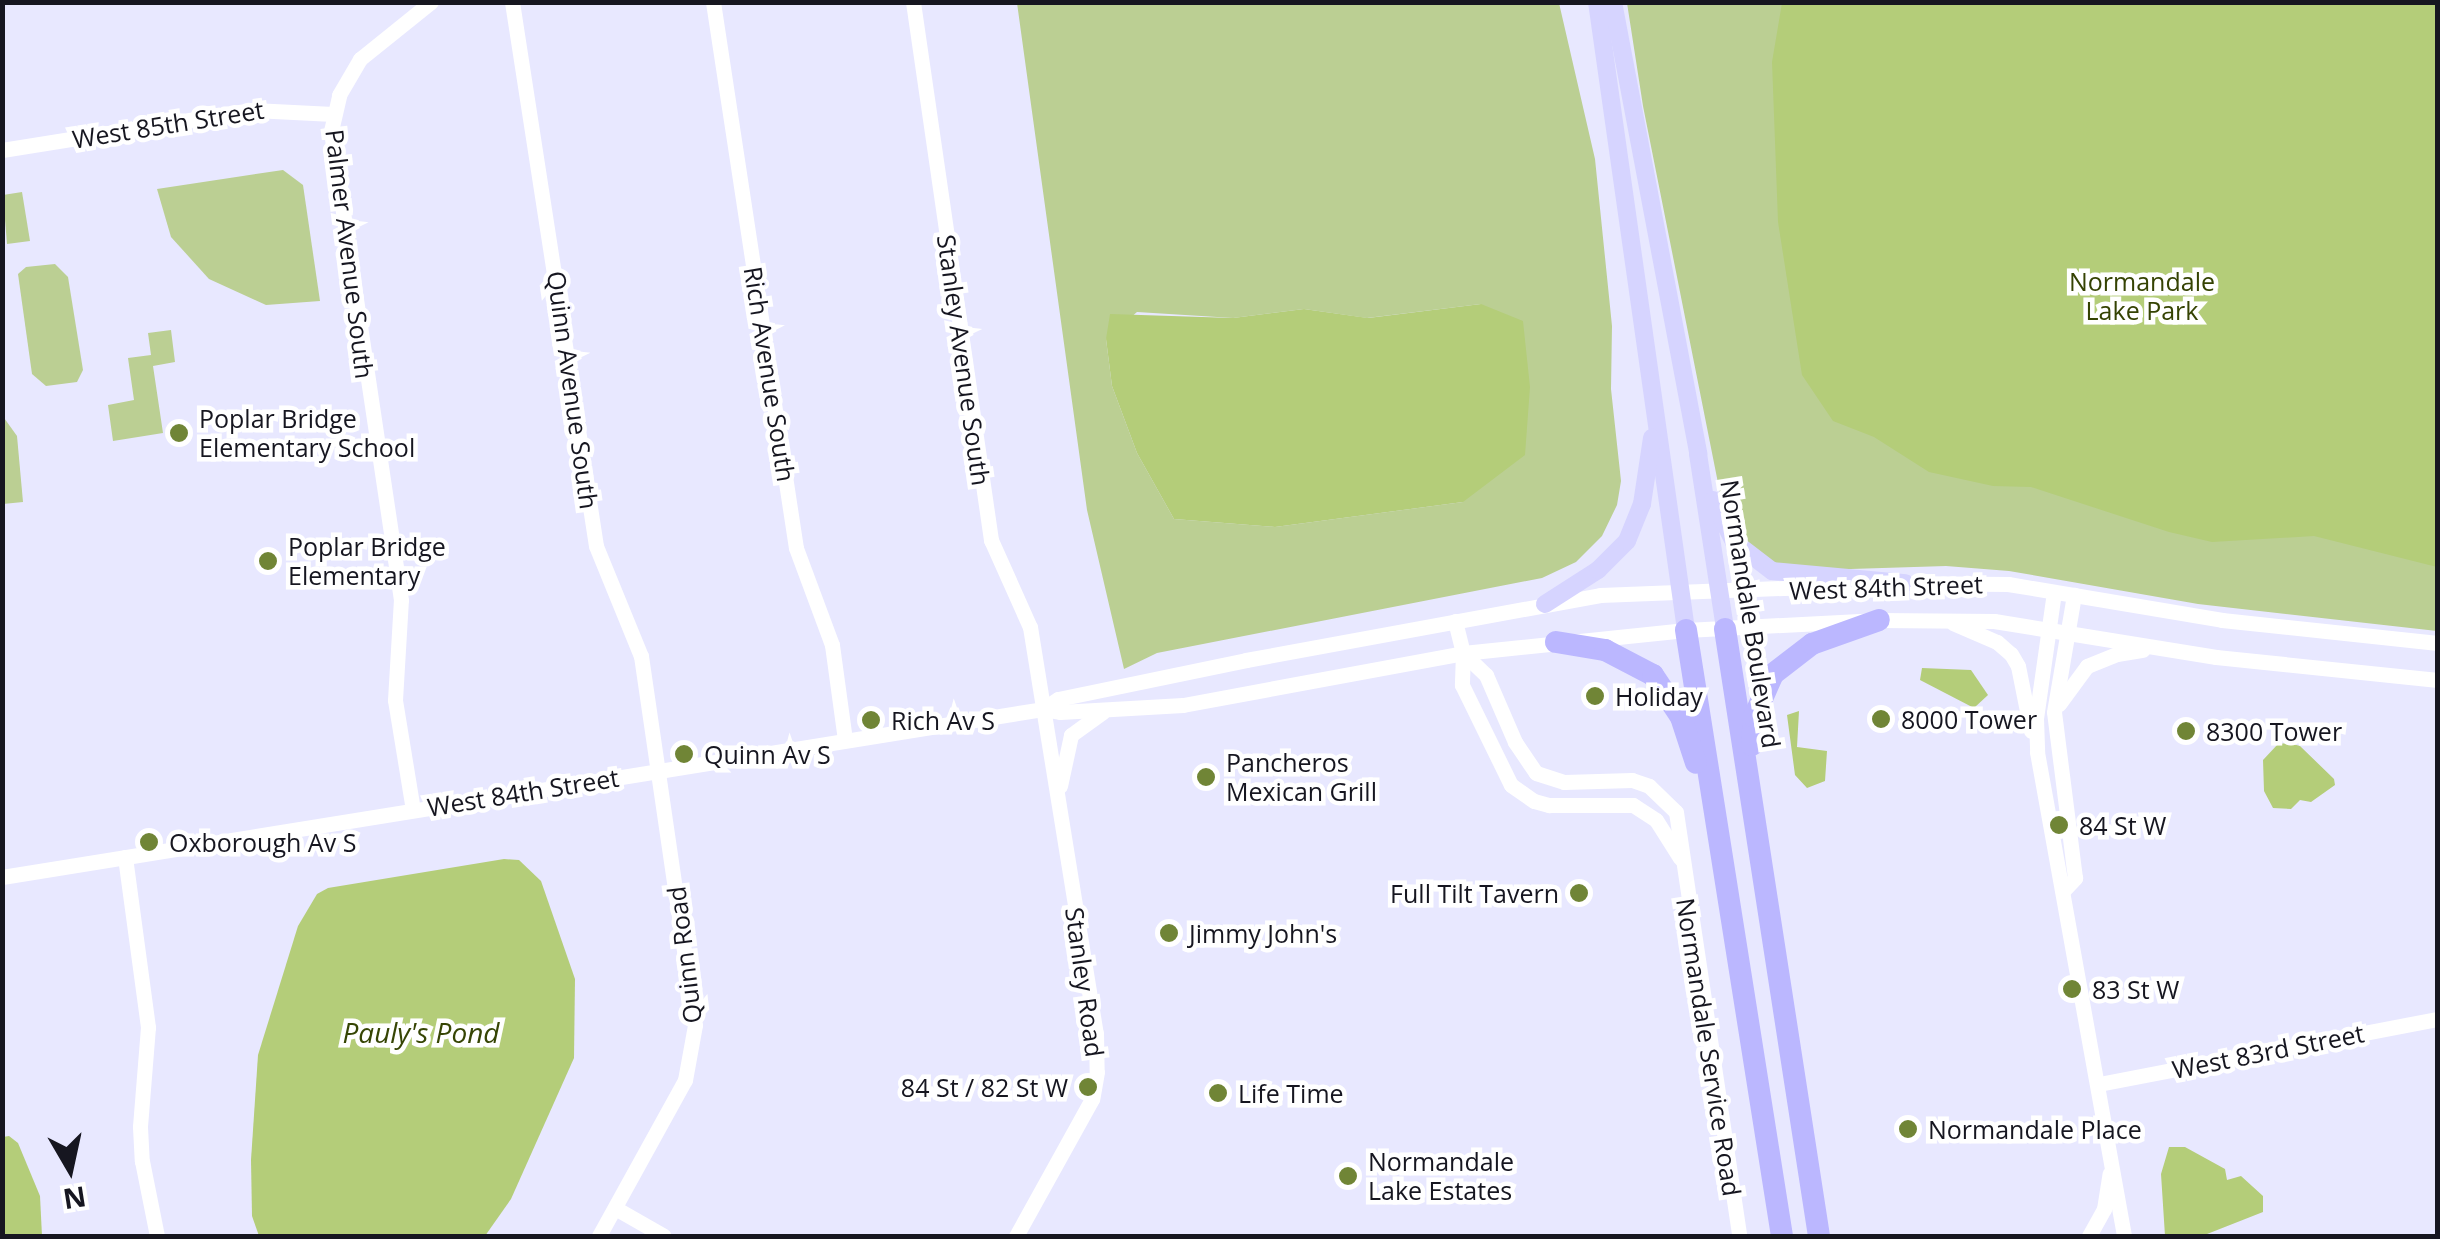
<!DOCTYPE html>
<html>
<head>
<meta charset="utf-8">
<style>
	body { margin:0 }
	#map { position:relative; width:2440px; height:1239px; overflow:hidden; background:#e8e8ff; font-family:"Open Sans",sans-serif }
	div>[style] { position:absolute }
	.green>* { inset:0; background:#bbcf93 }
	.water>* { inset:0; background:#b4cd79 }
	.minor>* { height:15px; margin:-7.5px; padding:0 7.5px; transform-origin:7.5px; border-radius:7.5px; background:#fff }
	.major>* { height:18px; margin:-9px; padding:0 9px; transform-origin:9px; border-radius:9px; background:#d6d4ff }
	.highway>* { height:22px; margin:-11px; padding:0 11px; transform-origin:11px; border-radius:11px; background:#bbb7ff }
	.dots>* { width:28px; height:28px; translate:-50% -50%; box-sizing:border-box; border:5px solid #fff; border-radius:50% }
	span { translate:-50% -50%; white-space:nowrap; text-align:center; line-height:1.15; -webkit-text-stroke:9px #fff; paint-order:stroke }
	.street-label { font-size:25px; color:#161620 }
	.park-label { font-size:25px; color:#354303 }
	.poi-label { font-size:25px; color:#161620 }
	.left { translate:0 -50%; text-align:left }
	.right { translate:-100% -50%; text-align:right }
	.water-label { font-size:28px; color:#364504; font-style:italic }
	.frame { position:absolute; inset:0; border:5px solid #161620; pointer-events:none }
	.north { position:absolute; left:20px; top:1119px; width:100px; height:100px; -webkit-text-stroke:8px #fff; paint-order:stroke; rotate:171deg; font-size:28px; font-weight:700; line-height:40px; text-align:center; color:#161620 }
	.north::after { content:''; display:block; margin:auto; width:35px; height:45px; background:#161620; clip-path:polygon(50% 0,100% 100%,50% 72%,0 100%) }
</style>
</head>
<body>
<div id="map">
	<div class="green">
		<i style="clip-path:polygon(evenodd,1017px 3px,1559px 3px,1595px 159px,1612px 326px,1611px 389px,1621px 481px,1617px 505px,1602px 536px,1576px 562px,1542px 578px,1157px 653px,1124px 669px,1087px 510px,1017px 3px,1481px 304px,1463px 502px,1275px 527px,1174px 519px,1137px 453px,1112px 386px,1106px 339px,1137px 312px,1233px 318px,1304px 309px,1367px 318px,1481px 304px)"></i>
		<i style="clip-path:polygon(1627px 3px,2437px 3px,2437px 631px,2198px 604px,2009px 571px,1946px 566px,1787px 571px,1751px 552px,1727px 518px,1720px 493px,1643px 106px)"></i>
		<i style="clip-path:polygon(283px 170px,303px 185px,320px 301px,266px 305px,209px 279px,171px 237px,157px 189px)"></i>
		<i style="clip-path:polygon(22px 192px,30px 241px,7px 244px,3px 195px)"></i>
		<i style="clip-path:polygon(55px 264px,68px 277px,83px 370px,77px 382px,46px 386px,32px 374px,18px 274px,26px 267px)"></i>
		<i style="clip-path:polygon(171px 330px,175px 362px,153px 366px,163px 433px,113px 441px,108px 405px,134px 400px,128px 358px,151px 355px,148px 333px)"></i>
		<i style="clip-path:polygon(2px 415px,17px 436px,23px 502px,3px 504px)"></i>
	</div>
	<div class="water">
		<i style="clip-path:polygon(1782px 3px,2437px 3px,2437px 567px,2314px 536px,2212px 542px,2169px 532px,2031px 487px,1993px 486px,1929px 472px,1874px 437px,1833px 421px,1802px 375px,1778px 222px,1772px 62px)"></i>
		<i style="clip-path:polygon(1481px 304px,1523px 321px,1530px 387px,1525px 455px,1463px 502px,1275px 527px,1174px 519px,1137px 453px,1112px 386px,1106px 339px,1110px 314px,1233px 318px,1304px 309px,1368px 318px)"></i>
		<i style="clip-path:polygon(1922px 668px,1971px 670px,1988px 695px,1974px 708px,1920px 680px)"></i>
		<i style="clip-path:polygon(1799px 711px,1797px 747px,1827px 751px,1825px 781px,1807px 788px,1795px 775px,1787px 715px)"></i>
		<i style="clip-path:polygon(2289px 743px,2300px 746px,2334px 779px,2335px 785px,2311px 802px,2300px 800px,2291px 809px,2273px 808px,2264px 791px,2263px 760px,2278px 744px)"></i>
		<i style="clip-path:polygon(504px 859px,519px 860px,541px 881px,575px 979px,574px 1058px,511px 1199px,485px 1236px,259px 1236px,252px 1216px,251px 1160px,258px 1055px,298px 926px,317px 894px,328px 888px)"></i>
		<i style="clip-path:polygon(9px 1136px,18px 1143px,40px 1196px,42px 1236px,3px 1236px,3px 1137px)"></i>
		<i style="clip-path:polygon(2169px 1147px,2185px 1147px,2225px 1169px,2227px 1180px,2241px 1176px,2263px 1196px,2263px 1212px,2202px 1236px,2165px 1236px,2161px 1174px)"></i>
	</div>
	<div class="minor">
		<i style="left:512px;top:2px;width:550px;rotate:81.22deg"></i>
		<i style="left:596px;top:546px;width:119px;rotate:67.8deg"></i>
		<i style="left:641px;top:656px;width:373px;rotate:81.7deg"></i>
		<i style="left:695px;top:1025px;width:56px;rotate:100.3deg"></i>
		<i style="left:685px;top:1080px;width:178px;rotate:118.9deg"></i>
		<i style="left:713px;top:2px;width:552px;rotate:81.36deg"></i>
		<i style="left:796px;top:548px;width:103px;rotate:69.6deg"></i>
		<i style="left:832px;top:645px;width:96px;rotate:82.2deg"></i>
		<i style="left:913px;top:2px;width:544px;rotate:81.75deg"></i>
		<i style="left:991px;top:540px;width:95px;rotate:65.9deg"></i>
		<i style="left:1030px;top:627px;width:411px;rotate:80.8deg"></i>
		<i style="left:1096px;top:1033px;width:39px;rotate:89deg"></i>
		<i style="left:1097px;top:1072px;width:27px;rotate:100deg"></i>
		<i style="left:1092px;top:1099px;width:157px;rotate:119deg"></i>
		<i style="left:2px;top:150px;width:253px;rotate:-9.1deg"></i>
		<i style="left:252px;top:110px;width:81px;rotate:2.8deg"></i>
		<i style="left:1894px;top:583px;width:114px;rotate:0.5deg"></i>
		<i style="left:2008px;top:584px;width:217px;rotate:9.5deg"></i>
		<i style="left:2222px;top:620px;width:217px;rotate:6.1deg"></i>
		<i style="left:2054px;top:592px;width:127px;rotate:98.1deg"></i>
		<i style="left:2036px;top:718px;width:34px;rotate:88deg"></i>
		<i style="left:2037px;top:752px;width:492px;rotate:79.8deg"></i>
		<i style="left:1455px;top:621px;width:33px;rotate:76deg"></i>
		<i style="left:1463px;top:653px;width:32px;rotate:92deg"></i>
		<i style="left:1462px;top:685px;width:111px;rotate:63.9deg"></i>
		<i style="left:1511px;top:785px;width:28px;rotate:35deg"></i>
		<i style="left:1534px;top:801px;width:16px;rotate:15deg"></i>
		<i style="left:1549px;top:805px;width:84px"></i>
		<i style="left:1633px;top:805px;width:27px;rotate:33deg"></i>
		<i style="left:1656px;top:820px;width:45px;rotate:57.7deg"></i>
		<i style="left:1953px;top:623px;width:48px;rotate:23.4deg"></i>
		<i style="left:1997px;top:642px;width:18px;rotate:41deg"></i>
		<i style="left:2011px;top:654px;width:14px;rotate:60deg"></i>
		<i style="left:2018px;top:666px;width:66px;rotate:78.7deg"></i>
		<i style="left:1463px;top:653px;width:32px;rotate:44deg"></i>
		<i style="left:1486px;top:675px;width:73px;rotate:66.6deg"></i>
		<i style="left:1515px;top:742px;width:37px;rotate:56deg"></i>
		<i style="left:1536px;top:773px;width:29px;rotate:18deg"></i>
		<i style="left:1564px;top:782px;width:68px;rotate:-1.7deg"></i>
		<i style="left:1632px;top:780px;width:18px;rotate:19deg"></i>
		<i style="left:1649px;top:786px;width:37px;rotate:44deg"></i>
		<i style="left:1676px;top:812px;width:429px;rotate:81.5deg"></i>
		<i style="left:2059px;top:704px;width:47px;rotate:-53.6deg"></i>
		<i style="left:2087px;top:666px;width:32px;rotate:-22deg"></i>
		<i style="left:2117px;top:654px;width:26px;rotate:-9deg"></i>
		<i style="left:1043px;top:709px;width:18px;rotate:-34deg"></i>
		<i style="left:1058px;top:699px;width:192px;rotate:-11.7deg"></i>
		<i style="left:1246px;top:660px;width:360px;rotate:-10.4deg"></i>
		<i style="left:1600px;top:595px;width:261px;rotate:-2.2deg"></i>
		<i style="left:1060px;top:786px;width:52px;rotate:-77.8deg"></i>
		<i style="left:1071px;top:735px;width:39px;rotate:-36deg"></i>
		<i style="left:413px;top:810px;width:111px;rotate:-99.3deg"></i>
		<i style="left:395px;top:700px;width:100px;rotate:-86.6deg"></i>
		<i style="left:401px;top:600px;width:474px;rotate:-98.5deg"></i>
		<i style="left:331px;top:131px;width:37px;rotate:-77deg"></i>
		<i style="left:339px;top:95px;width:42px;rotate:-59.7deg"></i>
		<i style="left:360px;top:59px;width:91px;rotate:-38.8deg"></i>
		<i style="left:125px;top:857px;width:172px;rotate:82.3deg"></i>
		<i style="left:148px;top:1027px;width:100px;rotate:94.6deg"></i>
		<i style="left:140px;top:1127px;width:34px;rotate:87deg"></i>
		<i style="left:142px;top:1161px;width:76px;rotate:78.7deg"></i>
		<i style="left:2px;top:877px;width:1054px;rotate:-9.17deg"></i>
		<i style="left:1043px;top:709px;width:17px;rotate:10deg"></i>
		<i style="left:1060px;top:712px;width:123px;rotate:-3.3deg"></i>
		<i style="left:1183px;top:705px;width:285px;rotate:-10.5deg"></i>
		<i style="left:1463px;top:653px;width:224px;rotate:-5.9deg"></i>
		<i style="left:1686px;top:630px;width:193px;rotate:-3deg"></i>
		<i style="left:1879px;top:620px;width:115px;rotate:0.5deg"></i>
		<i style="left:1994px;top:621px;width:225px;rotate:9.2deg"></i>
		<i style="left:2216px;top:657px;width:223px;rotate:5.9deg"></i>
		<i style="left:2063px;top:891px;width:18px;rotate:-47deg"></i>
		<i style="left:2075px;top:878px;width:167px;rotate:-97.2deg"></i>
		<i style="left:2054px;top:712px;width:119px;rotate:-80.3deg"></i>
		<i style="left:2099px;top:1084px;width:345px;rotate:-10.9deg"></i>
		<i style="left:615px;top:1208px;width:56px;rotate:29.7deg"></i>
		<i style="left:2089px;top:1236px;width:31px;rotate:-61deg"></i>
		<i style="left:2104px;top:1209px;width:36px;rotate:-81deg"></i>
	</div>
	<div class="major">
		<i style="left:1597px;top:2px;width:634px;rotate:81.93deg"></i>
		<i style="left:1613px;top:2px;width:460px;rotate:79.3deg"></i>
		<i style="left:1698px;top:454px;width:177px;rotate:81.2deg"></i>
		<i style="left:1713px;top:500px;width:47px;rotate:63.4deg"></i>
		<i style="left:1734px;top:542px;width:48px;rotate:37.3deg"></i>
		<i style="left:1772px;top:571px;width:134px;rotate:5.2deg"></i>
		<i style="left:1545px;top:604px;width:63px;rotate:-32.7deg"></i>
		<i style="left:1598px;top:570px;width:41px;rotate:-45deg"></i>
		<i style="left:1627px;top:541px;width:40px;rotate:-68deg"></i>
		<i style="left:1642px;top:504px;width:67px;rotate:-81.4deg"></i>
	</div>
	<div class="highway">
		<i style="left:1725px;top:629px;width:614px;rotate:81.2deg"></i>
		<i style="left:1686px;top:630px;width:614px;rotate:81deg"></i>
		<i style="left:1556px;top:642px;width:50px;rotate:9.3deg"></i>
		<i style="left:1605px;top:650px;width:54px;rotate:27.5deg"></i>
		<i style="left:1653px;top:675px;width:50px;rotate:56.3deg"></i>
		<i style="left:1681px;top:717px;width:48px;rotate:71.9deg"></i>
		<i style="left:1752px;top:745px;width:28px;rotate:-86deg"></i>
		<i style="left:1754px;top:717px;width:47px;rotate:-66.2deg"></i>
		<i style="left:1773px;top:674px;width:49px;rotate:-37.6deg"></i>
		<i style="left:1812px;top:644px;width:71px;rotate:-19.7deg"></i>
	</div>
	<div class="dots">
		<i style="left:179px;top:433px;background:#708536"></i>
		<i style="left:268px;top:561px;background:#708536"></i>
		<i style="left:1595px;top:696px;background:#708536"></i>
		<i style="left:1881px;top:719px;background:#708536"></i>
		<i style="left:871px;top:720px;background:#708536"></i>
		<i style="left:2186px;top:731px;background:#708536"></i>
		<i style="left:684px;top:754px;background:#708536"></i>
		<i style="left:1206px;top:777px;background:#708536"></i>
		<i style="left:2059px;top:825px;background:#708536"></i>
		<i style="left:149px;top:842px;background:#708536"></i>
		<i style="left:1579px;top:893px;background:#708536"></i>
		<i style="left:1169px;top:933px;background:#708536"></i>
		<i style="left:2072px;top:989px;background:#708536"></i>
		<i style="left:1088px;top:1087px;background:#708536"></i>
		<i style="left:1218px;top:1093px;background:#708536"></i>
		<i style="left:1908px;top:1129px;background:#708536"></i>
		<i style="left:1348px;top:1176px;background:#708536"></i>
	</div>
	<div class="street-label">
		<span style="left:168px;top:124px;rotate:-9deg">West 85th Street</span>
		<span style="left:350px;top:254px;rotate:83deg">Palmer Avenue South</span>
		<span style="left:964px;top:360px;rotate:82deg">Stanley Avenue South</span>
		<span style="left:770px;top:374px;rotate:81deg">Rich Avenue South</span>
		<span style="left:573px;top:390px;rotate:82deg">Quinn Avenue South</span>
		<span style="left:1886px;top:587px;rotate:-2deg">West 84th Street</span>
		<span style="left:1751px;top:614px;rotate:81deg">Normandale Boulevard</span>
		<span style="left:523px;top:792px;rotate:-9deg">West 84th Street</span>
		<span style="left:684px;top:955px;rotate:-97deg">Quinn Road</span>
		<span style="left:1085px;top:982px;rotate:82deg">Stanley Road</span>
		<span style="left:1709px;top:1047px;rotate:81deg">Normandale Service Road</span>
		<span style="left:2268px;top:1051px;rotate:-11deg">West 83rd Street</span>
	</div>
	<div class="park-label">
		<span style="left:2142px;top:296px">Normandale<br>Lake Park</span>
	</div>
	<div class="poi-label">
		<span class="left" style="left:199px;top:433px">Poplar Bridge<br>Elementary School</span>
		<span class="left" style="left:288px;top:561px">Poplar Bridge<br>Elementary</span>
		<span class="left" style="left:1615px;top:696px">Holiday</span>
		<span class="left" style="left:1901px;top:719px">8000 Tower</span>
		<span class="left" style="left:891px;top:720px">Rich Av S</span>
		<span class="left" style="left:2206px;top:731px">8300 Tower</span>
		<span class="left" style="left:704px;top:754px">Quinn Av S</span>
		<span class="left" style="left:1226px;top:777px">Pancheros<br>Mexican Grill</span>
		<span class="left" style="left:2079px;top:825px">84 St W</span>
		<span class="left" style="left:169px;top:842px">Oxborough Av S</span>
		<span class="right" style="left:1559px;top:893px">Full Tilt Tavern</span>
		<span class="left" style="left:1189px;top:933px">Jimmy John's</span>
		<span class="left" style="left:2092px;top:989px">83 St W</span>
		<span class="right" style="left:1068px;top:1087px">84 St / 82 St W</span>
		<span class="left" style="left:1238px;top:1093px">Life Time</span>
		<span class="left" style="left:1928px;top:1129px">Normandale Place</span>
		<span class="left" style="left:1368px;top:1176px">Normandale<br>Lake Estates</span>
	</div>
	<div class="water-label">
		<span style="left:421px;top:1032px">Pauly's Pond</span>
	</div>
	<div class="frame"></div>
	<div class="north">N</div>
</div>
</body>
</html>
